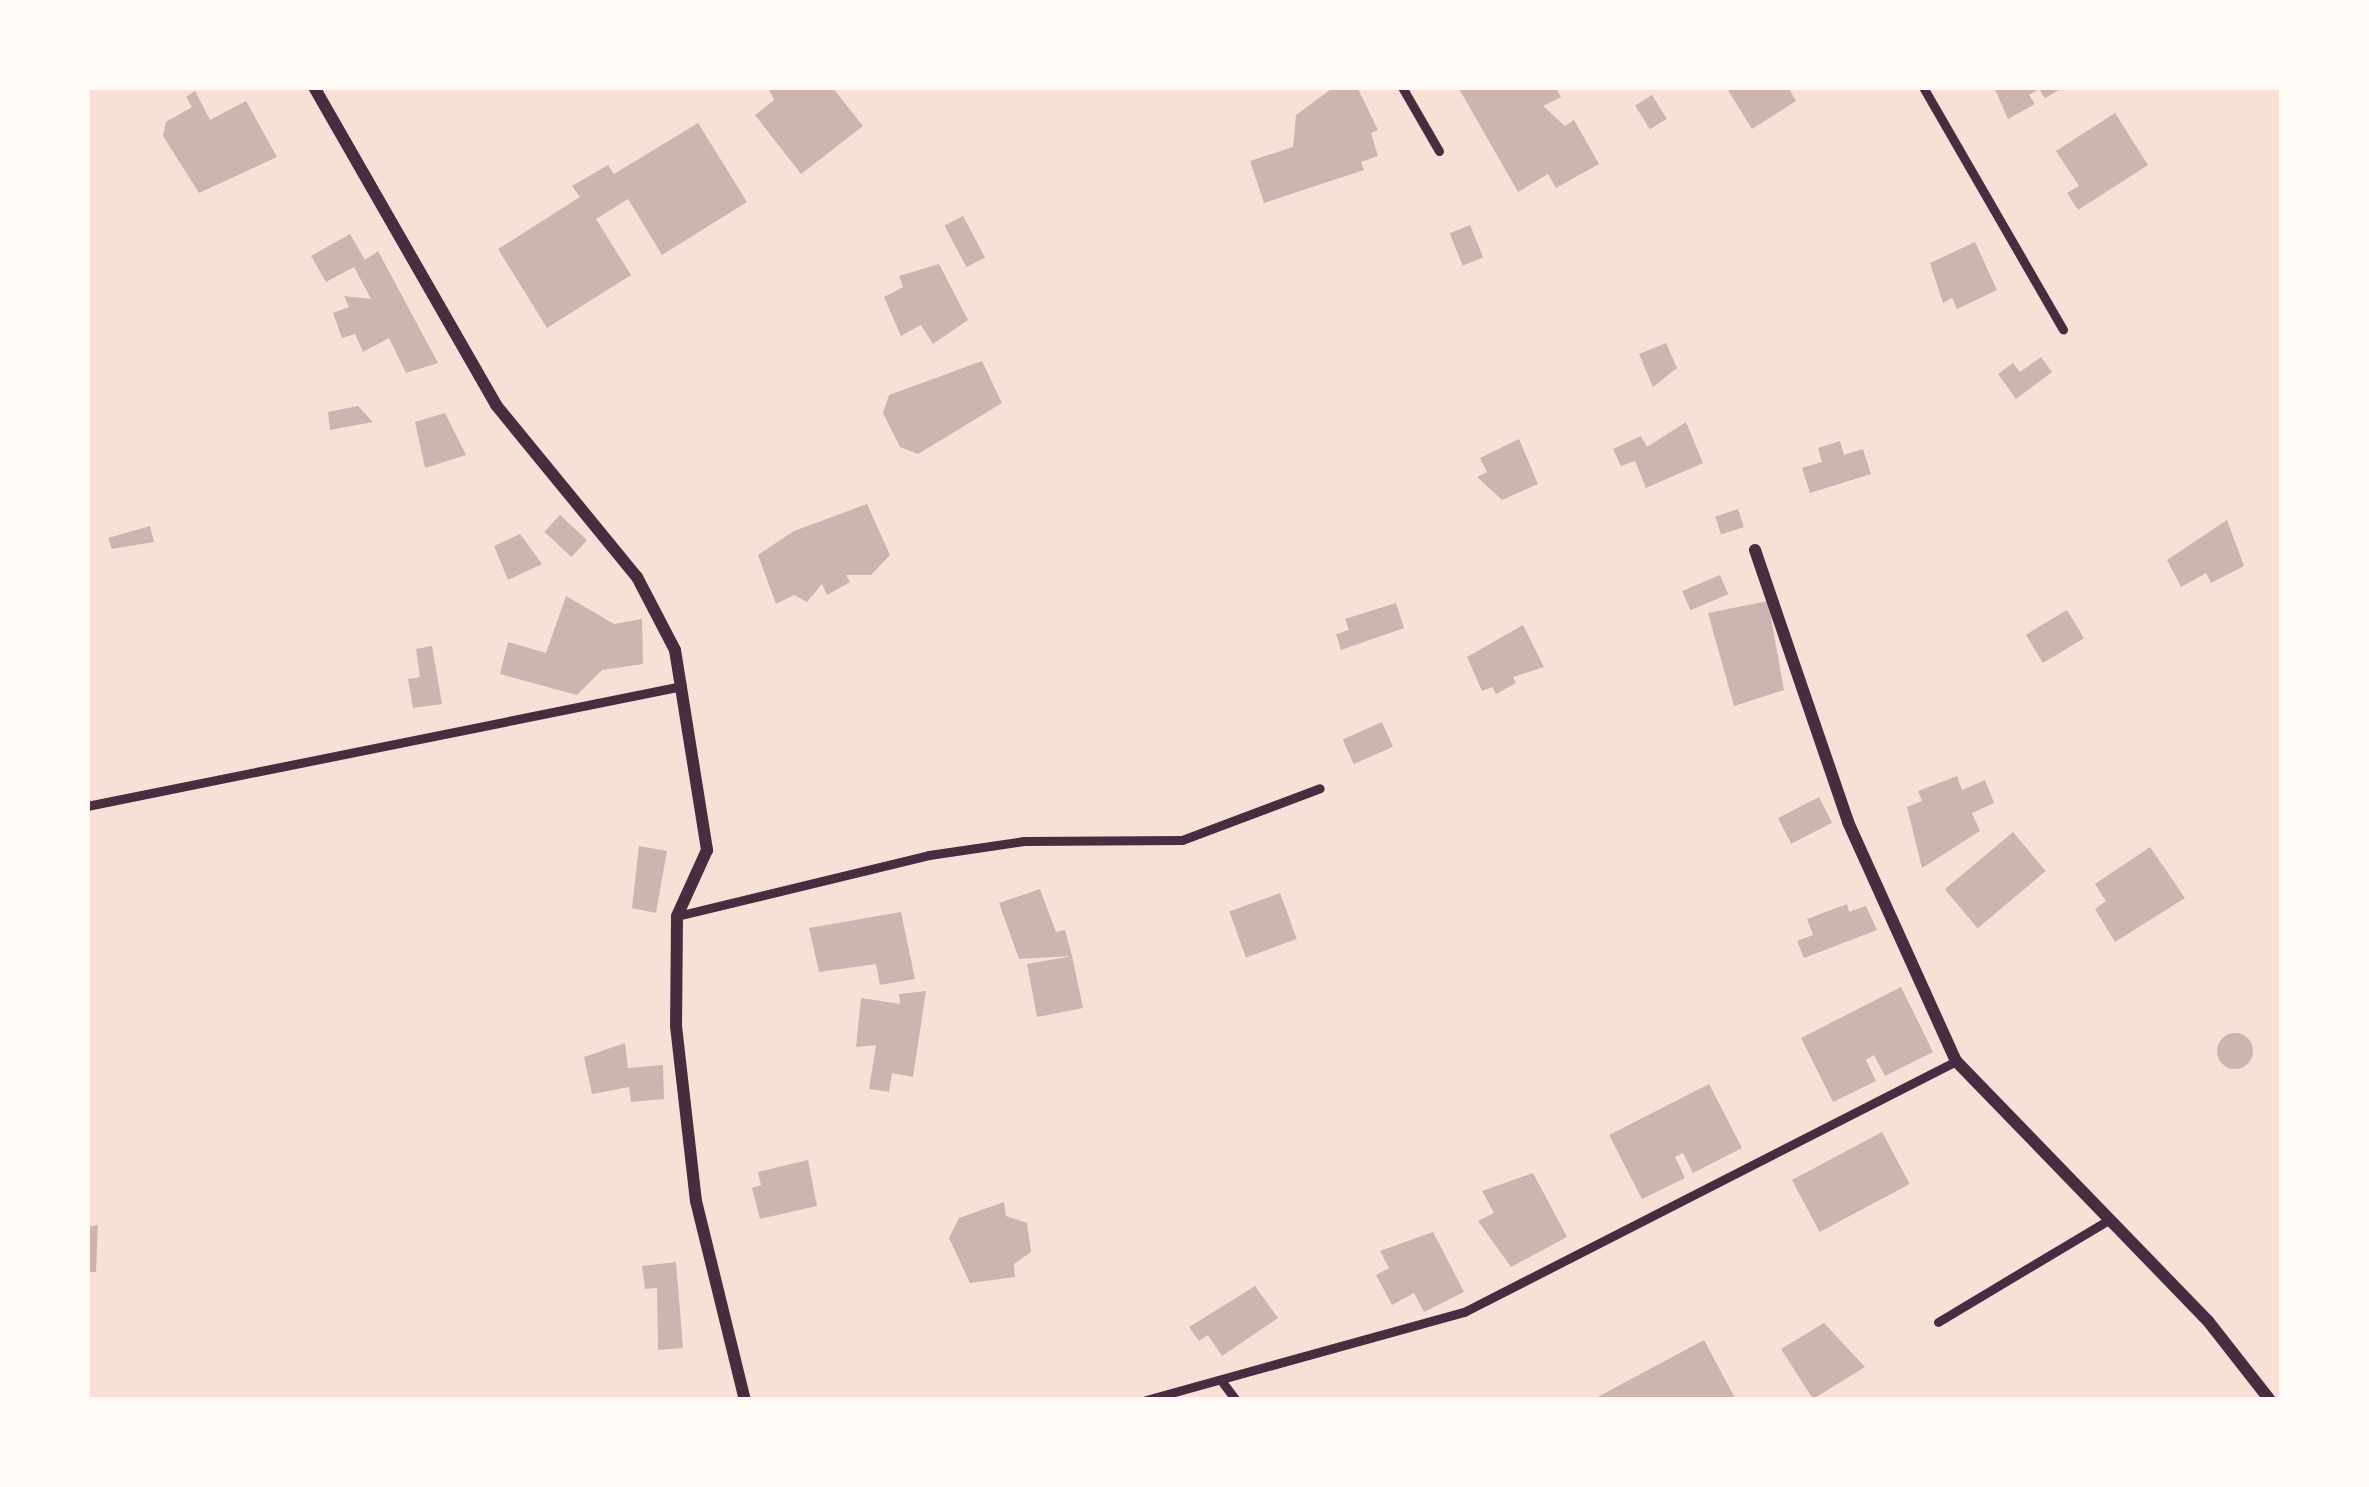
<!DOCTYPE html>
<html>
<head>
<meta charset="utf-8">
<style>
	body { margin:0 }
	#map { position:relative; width:2369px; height:1487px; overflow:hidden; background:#f7e1d7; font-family:"Work Sans",sans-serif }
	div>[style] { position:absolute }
	.building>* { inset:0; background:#ccb4b1; transform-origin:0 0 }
	.round { border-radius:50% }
	.service>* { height:9px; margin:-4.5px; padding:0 4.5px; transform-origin:4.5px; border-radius:4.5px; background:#4a2c40 }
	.minor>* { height:12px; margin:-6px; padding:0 6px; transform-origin:6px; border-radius:6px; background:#4a2c40 }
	span { translate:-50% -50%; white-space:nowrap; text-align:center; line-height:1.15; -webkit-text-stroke:9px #fffaf5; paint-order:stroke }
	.frame { position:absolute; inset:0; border:90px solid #fffaf5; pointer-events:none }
</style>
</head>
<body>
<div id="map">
	<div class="building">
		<i style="clip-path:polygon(832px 87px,863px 126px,801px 174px,755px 115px,774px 100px,768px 87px)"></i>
		<i style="clip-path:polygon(1334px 87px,1357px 87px,1378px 130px,1371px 133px,1378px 156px,1361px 162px,1364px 170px,1264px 203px,1250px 161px,1293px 147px,1296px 115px)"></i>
		<i style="clip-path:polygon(1458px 87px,1555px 87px,1561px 97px,1543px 106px,1565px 126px,1574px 120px,1599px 164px,1556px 188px,1548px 174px,1518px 192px)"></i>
		<i style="clip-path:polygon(1726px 87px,1788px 87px,1796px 101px,1752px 129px)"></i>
		<i style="clip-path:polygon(1994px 87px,2064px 87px,2045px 98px,2039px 89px,2029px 95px,2035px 104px,2008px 119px)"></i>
		<i style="clip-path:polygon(195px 91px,210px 120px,246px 101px,277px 157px,199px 193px,163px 136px,166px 122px,192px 107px,186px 97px)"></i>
		<i style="left:1652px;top:95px;width:28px;height:20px;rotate:58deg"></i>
		<i style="clip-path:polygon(2115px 113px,2148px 165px,2078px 210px,2067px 193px,2079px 186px,2056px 151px)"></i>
		<i style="clip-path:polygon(698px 123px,747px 202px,662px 255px,628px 199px,596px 219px,631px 275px,547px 328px,498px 249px,580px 197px,572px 186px,608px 165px,614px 174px)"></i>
		<i style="left:963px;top:216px;width:47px;height:21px;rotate:62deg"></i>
		<i style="left:1470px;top:225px;width:35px;height:22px;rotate:68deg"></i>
		<i style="clip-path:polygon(350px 234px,365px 260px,378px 251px,438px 363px,406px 373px,389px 338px,363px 352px,355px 334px,342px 338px,333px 313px,349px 307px,344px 296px,371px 299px,354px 267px,326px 282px,311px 256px)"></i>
		<i style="clip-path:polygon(1975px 242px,1997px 290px,1957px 309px,1952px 298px,1943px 303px,1930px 263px)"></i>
		<i style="clip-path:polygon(939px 264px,968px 320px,933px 344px,921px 325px,901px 336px,884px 297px,903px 287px,899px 276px)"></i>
		<i style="clip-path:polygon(1666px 343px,1677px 368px,1653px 387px,1639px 354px)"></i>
		<i style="clip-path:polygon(2041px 357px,2052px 372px,2016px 399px,1998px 374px,2013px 363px,2020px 372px)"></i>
		<i style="clip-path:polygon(982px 361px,1002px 403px,918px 454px,900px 447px,883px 413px,889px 395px)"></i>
		<i style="clip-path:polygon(358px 406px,373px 422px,330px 430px,328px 412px)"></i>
		<i style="clip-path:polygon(445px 413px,466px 455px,425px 468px,415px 422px)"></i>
		<i style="clip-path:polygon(1686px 422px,1703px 463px,1646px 488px,1635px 461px,1621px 466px,1613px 449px,1641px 436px,1647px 447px)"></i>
		<i style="clip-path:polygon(1519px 439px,1538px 484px,1502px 500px,1477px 477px,1487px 472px,1480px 458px)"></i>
		<i style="clip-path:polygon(1840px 441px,1844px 455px,1863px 449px,1871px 474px,1810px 493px,1802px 468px,1822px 462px,1818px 448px)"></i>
		<i style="clip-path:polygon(867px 504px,890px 555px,871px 575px,846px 575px,850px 582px,827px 595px,822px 584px,807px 602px,794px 595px,776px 604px,758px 555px,794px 531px)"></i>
		<i style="left:1738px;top:509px;width:19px;height:24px;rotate:72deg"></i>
		<i style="left:560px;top:515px;width:37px;height:23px;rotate:43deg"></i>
		<i style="clip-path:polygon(2227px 520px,2244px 566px,2211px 583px,2206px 573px,2181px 587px,2167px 560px)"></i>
		<i style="clip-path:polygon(150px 526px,154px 542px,112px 549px,108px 538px)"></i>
		<i style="clip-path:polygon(520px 534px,542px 564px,508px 580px,494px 546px)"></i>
		<i style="left:1720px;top:575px;width:21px;height:41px;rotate:67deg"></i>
		<i style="clip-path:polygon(566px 596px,614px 624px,642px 619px,643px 664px,602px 670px,577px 695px,500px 674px,508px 642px,546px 653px)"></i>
		<i style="clip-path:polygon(1768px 601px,1784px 690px,1734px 706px,1708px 613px)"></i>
		<i style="clip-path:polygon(1396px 603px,1404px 628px,1341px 650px,1336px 634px,1349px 630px,1345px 619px)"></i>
		<i style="left:2067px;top:610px;width:33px;height:48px;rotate:59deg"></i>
		<i style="clip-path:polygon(1523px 625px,1544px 667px,1513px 677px,1516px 683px,1496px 694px,1492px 687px,1482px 691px,1467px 657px)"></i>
		<i style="clip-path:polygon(432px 646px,442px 704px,413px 708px,408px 679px,420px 677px,416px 649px)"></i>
		<i style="left:1382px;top:722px;width:27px;height:43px;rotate:66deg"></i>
		<i style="clip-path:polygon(1957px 776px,1962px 790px,1985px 780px,1994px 803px,1972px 813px,1980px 831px,1922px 868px,1907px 807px,1922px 801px,1918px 791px)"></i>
		<i style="left:1819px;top:797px;width:29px;height:46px;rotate:63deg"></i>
		<i style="left:2013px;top:832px;width:51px;height:89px;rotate:50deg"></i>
		<i style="clip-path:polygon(639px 846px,667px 851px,656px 913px,632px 908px)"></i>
		<i style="clip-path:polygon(2150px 847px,2185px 898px,2115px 942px,2095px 909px,2106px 901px,2095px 884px)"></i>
		<i style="clip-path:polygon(1040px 889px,1056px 932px,1065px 930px,1072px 956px,1083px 1008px,1037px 1017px,1027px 964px,1072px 956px,1019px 959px,999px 903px)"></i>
		<i style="left:1280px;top:893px;width:49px;height:54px;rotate:70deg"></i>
		<i style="clip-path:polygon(1847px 904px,1849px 912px,1866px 906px,1877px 930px,1804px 958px,1797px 941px,1813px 935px,1807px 919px)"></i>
		<i style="clip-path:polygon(901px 912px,915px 979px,880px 985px,876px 964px,819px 972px,809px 928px)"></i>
		<i style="clip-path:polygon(1901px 987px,1933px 1052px,1885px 1076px,1874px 1055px,1866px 1060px,1876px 1081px,1833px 1102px,1801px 1038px)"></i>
		<i style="clip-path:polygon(926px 991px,913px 1077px,892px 1073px,889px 1092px,869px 1089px,876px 1045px,856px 1047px,861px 998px,900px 1004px,899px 994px)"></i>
		<i class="round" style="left:2217px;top:1033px;width:36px;height:36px"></i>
		<i style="clip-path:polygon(625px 1043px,628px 1068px,663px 1065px,664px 1099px,631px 1102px,629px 1087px,592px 1094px,584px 1057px)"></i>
		<i style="clip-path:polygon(1709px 1084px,1742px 1148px,1693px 1173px,1683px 1153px,1675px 1157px,1685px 1178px,1642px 1199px,1609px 1135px)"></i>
		<i style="left:1882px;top:1132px;width:59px;height:102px;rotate:62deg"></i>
		<i style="clip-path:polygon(808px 1160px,817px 1206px,760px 1219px,752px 1188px,761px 1185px,758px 1172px)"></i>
		<i style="clip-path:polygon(1533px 1173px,1567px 1237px,1511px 1267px,1478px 1221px,1494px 1213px,1482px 1191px)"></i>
		<i style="clip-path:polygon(1004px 1202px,1006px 1216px,1027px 1223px,1031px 1252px,1014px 1264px,1015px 1277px,970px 1283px,949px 1238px,959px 1218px)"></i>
		<i style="clip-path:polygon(98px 1225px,96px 1272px,87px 1272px,87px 1227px)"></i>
		<i style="clip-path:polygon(1433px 1232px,1464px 1292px,1424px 1312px,1414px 1293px,1392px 1305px,1376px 1275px,1389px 1268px,1380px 1251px)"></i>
		<i style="clip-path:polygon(676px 1262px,683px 1348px,658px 1350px,657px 1288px,645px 1289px,642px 1266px)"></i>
		<i style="clip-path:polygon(1255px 1286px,1278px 1318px,1222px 1356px,1208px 1335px,1199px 1341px,1189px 1327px)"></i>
		<i style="clip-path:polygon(1824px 1323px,1865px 1367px,1813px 1399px,1781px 1349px)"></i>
		<i style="clip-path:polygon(1704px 1340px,1736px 1400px,1592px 1400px)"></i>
	</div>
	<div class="service">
		<i style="left:1402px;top:87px;width:74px;rotate:60deg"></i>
		<i style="left:1923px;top:87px;width:280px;rotate:60deg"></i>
		<i style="left:87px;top:806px;width:607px;rotate:-11.4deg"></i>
		<i style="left:677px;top:916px;width:259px;rotate:-13.6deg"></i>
		<i style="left:929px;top:855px;width:96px;rotate:-8.4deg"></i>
		<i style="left:1024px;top:841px;width:158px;rotate:-0.4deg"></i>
		<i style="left:1182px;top:840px;width:147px;rotate:-20.6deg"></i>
		<i style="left:1938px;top:1322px;width:200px;rotate:-30.9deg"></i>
		<i style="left:1223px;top:1383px;width:21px;rotate:53deg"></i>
		<i style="left:1146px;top:1400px;width:330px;rotate:-15.5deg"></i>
		<i style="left:1464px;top:1312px;width:552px;rotate:-27.03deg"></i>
	</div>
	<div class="minor">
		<i style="left:314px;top:87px;width:366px;rotate:60.2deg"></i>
		<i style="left:496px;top:405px;width:222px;rotate:50.7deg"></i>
		<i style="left:637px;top:577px;width:82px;rotate:62.5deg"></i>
		<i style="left:675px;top:650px;width:203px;rotate:80.9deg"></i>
		<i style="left:707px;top:850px;width:72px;rotate:114.4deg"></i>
		<i style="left:677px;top:916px;width:110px;rotate:90.5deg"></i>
		<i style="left:676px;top:1026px;width:176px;rotate:83.5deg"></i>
		<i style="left:696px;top:1201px;width:205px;rotate:76.2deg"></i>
		<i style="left:1755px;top:550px;width:287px;rotate:71.1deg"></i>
		<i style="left:1848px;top:822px;width:262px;rotate:65.7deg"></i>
		<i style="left:1956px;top:1061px;width:362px;rotate:45.9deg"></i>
		<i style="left:2208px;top:1321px;width:100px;rotate:51.9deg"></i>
	</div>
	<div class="frame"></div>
</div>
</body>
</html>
